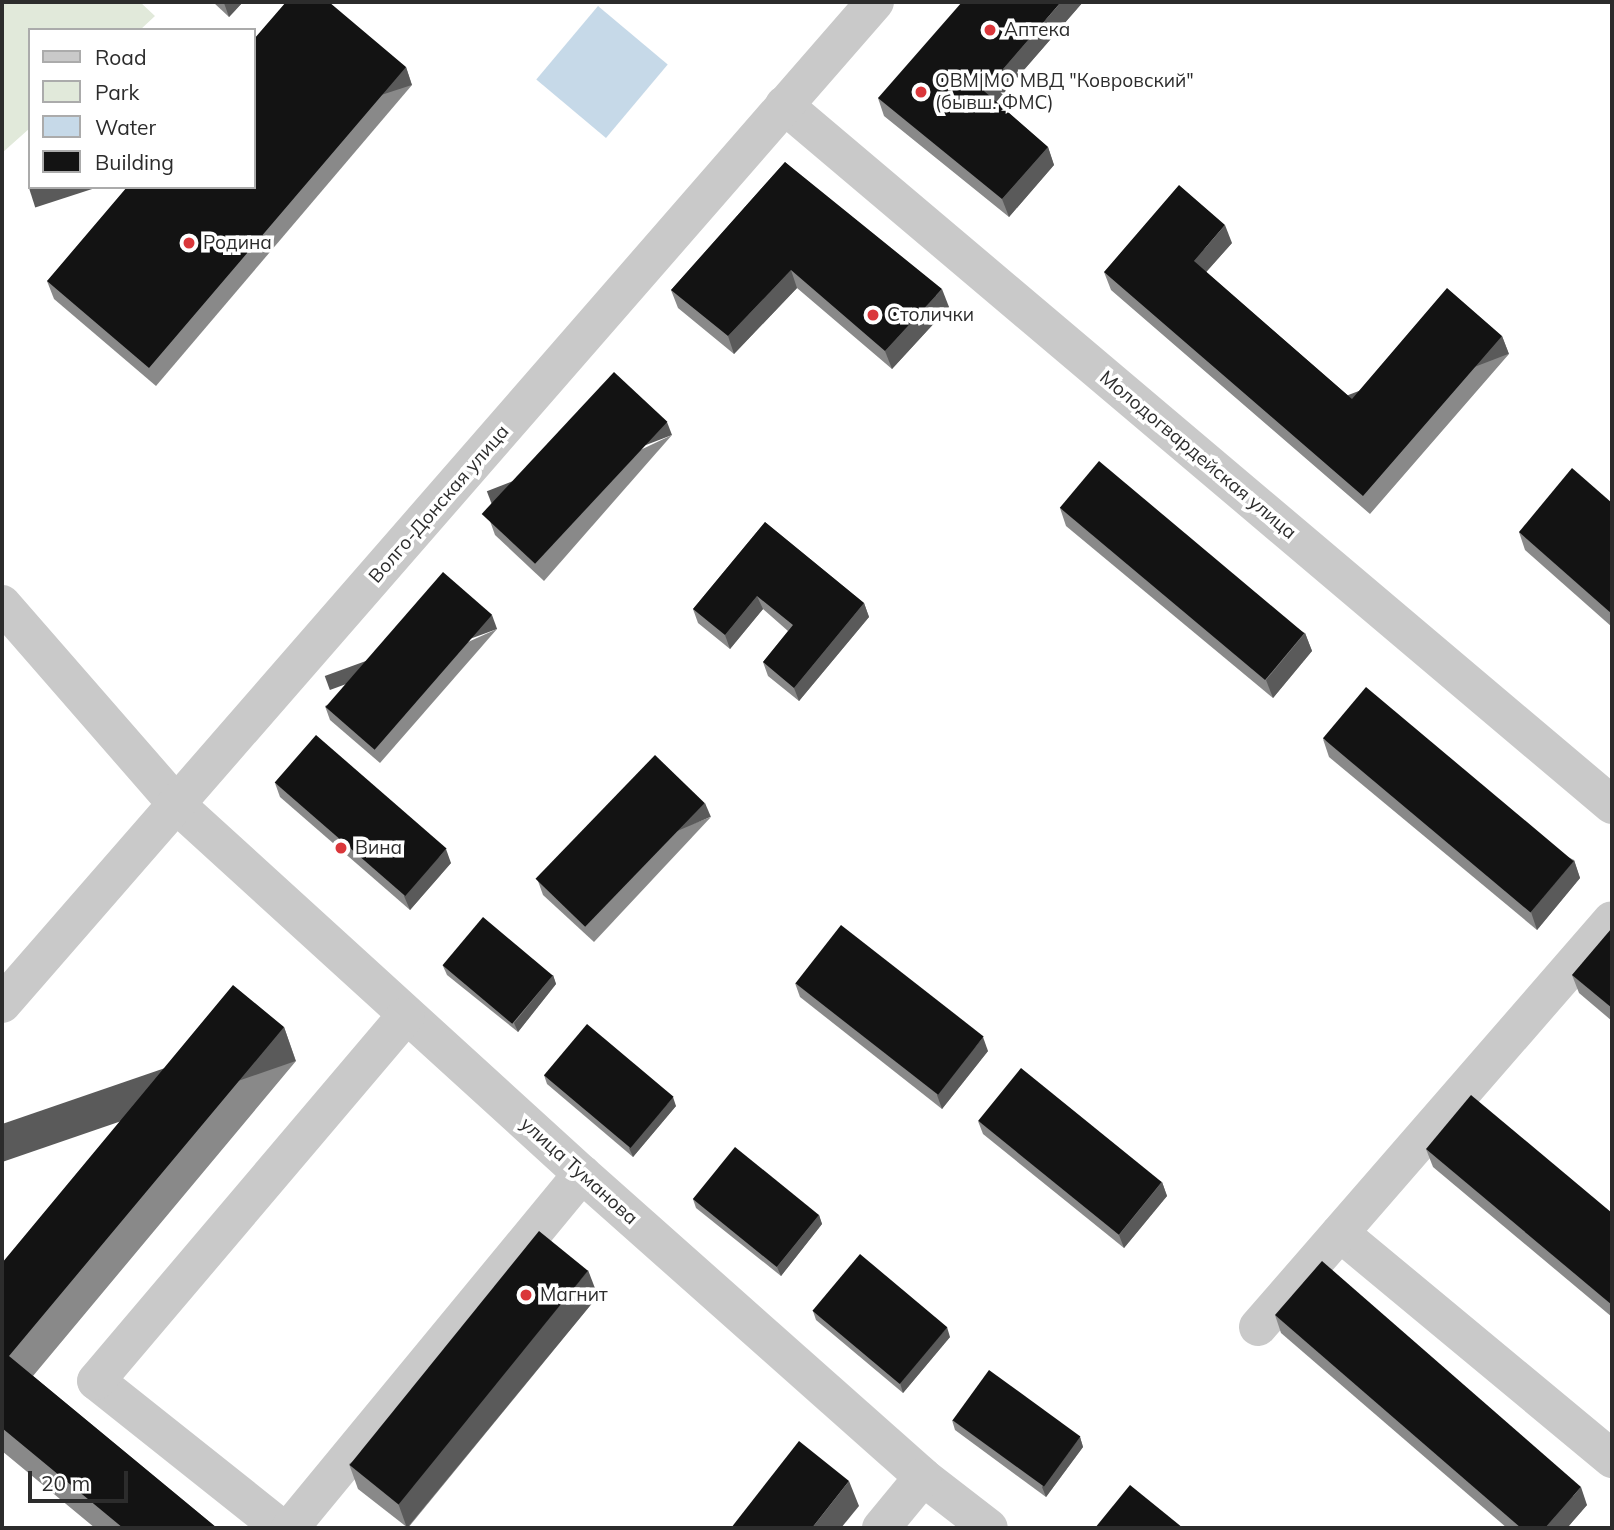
<!DOCTYPE html>
<html>
<head>
<meta charset="utf-8">
<style>
	body { margin:0 }
	#map { position:relative; width:1614px; height:1530px; overflow:hidden; background:#fff; font-family:Mulish,sans-serif }
	div>[style] { position:absolute }
	.green>* { inset:0; background:#e1e9da }
	.water>* { inset:0; background:#c6d9e8; transform-origin:0 0 }
	.minor>* { height:38px; margin:-19px; padding:0 19px; transform-origin:19px; border-radius:19px; background:#c9c9c9 }
	.wall>* { inset:0; background:#898989 }
	.shaded-wall>* { inset:0; background:#5a5a5a; transform-origin:0 0 }
	.building>* { inset:0; background:#131313; transform-origin:0 0 }
	.dots>* { width:19px; height:19px; translate:-50% -50%; box-sizing:border-box; border:4px solid #fff; border-radius:50% }
	span { translate:-50% -50%; white-space:nowrap; text-align:center; line-height:1.15; -webkit-text-stroke:7px #fff; paint-order:stroke }
	.poi-label { font-size:19px; color:#2c2c2c }
	.left { translate:0 -50%; text-align:left }
	.street-label { font-size:19px; color:#2c2c2c }
	.frame { position:absolute; inset:0; border:4px solid #2c2c2c; pointer-events:none }
	.legend { position:absolute; left:28px; top:28px; width:228px; height:161px; box-sizing:border-box; background:#fff; border:2px solid #ababab; margin:0; padding:9px 12px; list-style:none; font-size:21px; color:#2c2c2c }
	.legend li { display:flex; align-items:center; gap:14px; height:35px }
	.legend b { width:35px; border:2px solid #ababab }
	.scale { position:absolute; left:28px; top:1471px; width:100px; height:32px; box-sizing:border-box; border:4px solid #2c2c2c; border-top:0; padding-left:9px; font-size:21px; line-height:24px; white-space:nowrap; color:#2c2c2c; -webkit-text-stroke:5px #fff; paint-order:stroke }
</style>
</head>
<body>
<div id="map">
	<div class="green">
		<i style="clip-path:polygon(2px 2px,140px 2px,155px 16px,140px 30px,30px 30px,30px 128px,2px 153px)"></i>
	</div>
	<div class="water">
		<i style="left:598px;top:6px;width:91px;height:96px;rotate:40deg"></i>
	</div>
	<div class="minor">
		<i style="left:784px;top:105px;width:1084px;rotate:40.21deg"></i>
		<i style="left:2px;top:604px;width:268px;rotate:48.9deg"></i>
		<i style="left:178px;top:806px;width:546px;rotate:42.33deg"></i>
		<i style="left:582px;top:1174px;width:456px;rotate:41.6deg"></i>
		<i style="left:923px;top:1477px;width:83px;rotate:37.7deg"></i>
		<i style="left:2px;top:1004px;width:1329px;rotate:-48.94deg"></i>
		<i style="left:1340px;top:1233px;width:354px;rotate:39.7deg"></i>
		<i style="left:1258px;top:1327px;width:539px;rotate:-48.98deg"></i>
		<i style="left:281px;top:1528px;width:236px;rotate:-141.5deg"></i>
		<i style="left:96px;top:1381px;width:479px;rotate:-49.7deg"></i>
		<i style="left:290px;top:1528px;width:459px;rotate:-50.5deg"></i>
		<i style="left:881px;top:1528px;width:66px;rotate:-50.5deg"></i>
	</div>
	<div class="wall">
		<i style="clip-path:polygon(213px 2px,243px 2px,229px 17px)"></i>
		<i style="clip-path:polygon(1083px 2px,996px 102px,1048px 147px,1054px 165px,1009px 217px,884px 116px,878px 98px)"></i>
		<i style="clip-path:polygon(406px 67px,412px 85px,156px 386px,54px 299px,47px 281px)"></i>
		<i style="clip-path:polygon(785px 162px,949px 307px,892px 369px,797px 288px,734px 354px,678px 308px,671px 290px)"></i>
		<i style="clip-path:polygon(1232px 243px,1206px 272px,1352px 399px,1502px 336px,1509px 354px,1370px 514px,1111px 290px,1104px 272px)"></i>
		<i style="clip-path:polygon(672px 435px,544px 581px,495px 535px,490px 521px)"></i>
		<i style="clip-path:polygon(1612px 503px,1612px 627px,1525px 550px,1519px 532px)"></i>
		<i style="clip-path:polygon(1060px 508px,1305px 633px,1312px 651px,1273px 698px,1066px 526px)"></i>
		<i style="clip-path:polygon(765px 522px,864px 603px,869px 617px,799px 701px,768px 676px,763px 662px,788px 631px,763px 609px,730px 649px,698px 623px,693px 609px)"></i>
		<i style="clip-path:polygon(497px 629px,380px 763px,330px 720px,325px 706px)"></i>
		<i style="clip-path:polygon(1323px 739px,1574px 860px,1580px 878px,1537px 930px,1329px 757px)"></i>
		<i style="clip-path:polygon(275px 783px,451px 863px,410px 910px,280px 797px)"></i>
		<i style="clip-path:polygon(711px 817px,594px 942px,543px 895px,538px 881px)"></i>
		<i style="clip-path:polygon(1612px 928px,1612px 1021px,1579px 993px,1572px 975px)"></i>
		<i style="clip-path:polygon(443px 966px,553px 975px,556px 984px,518px 1032px,447px 975px)"></i>
		<i style="clip-path:polygon(795px 983px,988px 1051px,942px 1109px,800px 997px)"></i>
		<i style="clip-path:polygon(284px 1027px,296px 1061px,33px 1376px,217px 1528px,95px 1528px,2px 1451px,2px 1263px)"></i>
		<i style="clip-path:polygon(544px 1075px,676px 1106px,633px 1157px,547px 1084px)"></i>
		<i style="clip-path:polygon(978px 1121px,1162px 1182px,1167px 1196px,1124px 1248px,983px 1134px)"></i>
		<i style="clip-path:polygon(1426px 1149px,1612px 1213px,1612px 1317px,1433px 1167px)"></i>
		<i style="clip-path:polygon(693px 1199px,819px 1215px,822px 1224px,781px 1276px,696px 1208px)"></i>
		<i style="clip-path:polygon(598px 1296px,408px 1528px,358px 1489px,349px 1464px)"></i>
		<i style="clip-path:polygon(813px 1311px,950px 1337px,903px 1393px,816px 1320px)"></i>
		<i style="clip-path:polygon(1275px 1315px,1587px 1505px,1567px 1528px,1507px 1528px,1281px 1333px)"></i>
		<i style="clip-path:polygon(952px 1420px,1080px 1437px,1083px 1447px,1046px 1497px,955px 1430px)"></i>
	</div>
	<div class="shaded-wall">
		<i style="clip-path:polygon(225px 2px,243px 2px,229px 17px,224px 3px)"></i>
		<i style="clip-path:polygon(1061px 2px,1083px 2px,990px 109px,984px 91px)"></i>
		<i style="left:406px;top:67px;width:19px;height:396px;rotate:72deg"></i>
		<i style="clip-path:polygon(1048px 147px,1054px 165px,1009px 217px,1002px 199px)"></i>
		<i style="clip-path:polygon(1225px 225px,1232px 243px,1200px 279px,1194px 261px)"></i>
		<i style="clip-path:polygon(791px 270px,797px 288px,734px 354px,728px 336px)"></i>
		<i style="clip-path:polygon(942px 289px,949px 307px,892px 369px,885px 351px)"></i>
		<i style="left:1502px;top:336px;width:19px;height:212px;rotate:69deg"></i>
		<i style="left:667px;top:422px;width:14px;height:193px;rotate:69deg"></i>
		<i style="clip-path:polygon(757px 596px,763px 609px,730px 649px,725px 635px)"></i>
		<i style="clip-path:polygon(864px 603px,869px 617px,799px 701px,794px 688px)"></i>
		<i style="left:492px;top:615px;width:15px;height:178px;rotate:70deg"></i>
		<i style="clip-path:polygon(1305px 633px,1312px 651px,1273px 698px,1266px 680px)"></i>
		<i style="left:705px;top:803px;width:15px;height:171px;rotate:67deg"></i>
		<i style="clip-path:polygon(446px 849px,451px 863px,410px 910px,404px 896px)"></i>
		<i style="clip-path:polygon(1574px 860px,1580px 878px,1537px 930px,1531px 912px)"></i>
		<i style="clip-path:polygon(553px 975px,556px 984px,518px 1032px,514px 1023px)"></i>
		<i style="left:284px;top:1027px;width:36px;height:429px;rotate:71deg"></i>
		<i style="clip-path:polygon(983px 1037px,988px 1051px,942px 1109px,937px 1095px)"></i>
		<i style="clip-path:polygon(673px 1097px,676px 1106px,633px 1157px,629px 1148px)"></i>
		<i style="clip-path:polygon(1162px 1182px,1167px 1196px,1124px 1248px,1119px 1235px)"></i>
		<i style="clip-path:polygon(819px 1215px,822px 1224px,781px 1276px,777px 1267px)"></i>
		<i style="clip-path:polygon(588px 1270px,598px 1296px,407px 1528px,398px 1503px)"></i>
		<i style="clip-path:polygon(947px 1327px,950px 1337px,903px 1393px,900px 1383px)"></i>
		<i style="clip-path:polygon(1080px 1437px,1083px 1447px,1046px 1497px,1042px 1487px)"></i>
		<i style="clip-path:polygon(849px 1481px,859px 1506px,841px 1528px,812px 1528px)"></i>
		<i style="clip-path:polygon(1581px 1487px,1587px 1505px,1567px 1528px,1545px 1528px)"></i>
	</div>
	<div class="building">
		<i style="clip-path:polygon(286px 2px,329px 2px,406px 67px,149px 368px,47px 281px,127px 187px,254px 187px,254px 39px)"></i>
		<i style="clip-path:polygon(962px 2px,1061px 2px,984px 91px,1048px 147px,1002px 199px,878px 98px)"></i>
		<i style="clip-path:polygon(785px 162px,942px 289px,885px 351px,791px 270px,728px 336px,671px 290px)"></i>
		<i style="clip-path:polygon(1179px 185px,1225px 225px,1194px 261px,1352px 399px,1447px 288px,1502px 336px,1363px 496px,1104px 272px)"></i>
		<i style="left:614px;top:372px;width:73px;height:194px;rotate:43deg"></i>
		<i style="left:1099px;top:461px;width:268px;height:61px;rotate:40deg"></i>
		<i style="clip-path:polygon(1572px 468px,1612px 503px,1612px 614px,1519px 532px)"></i>
		<i style="clip-path:polygon(765px 522px,864px 603px,794px 688px,763px 662px,793px 625px,757px 596px,725px 635px,693px 609px)"></i>
		<i style="left:443px;top:572px;width:65px;height:179px;rotate:41deg"></i>
		<i style="left:1366px;top:687px;width:271px;height:67px;rotate:40deg"></i>
		<i style="left:316px;top:735px;width:173px;height:63px;rotate:41deg"></i>
		<i style="left:655px;top:755px;width:69px;height:172px;rotate:44deg"></i>
		<i style="left:483px;top:917px;width:91px;height:63px;rotate:40deg"></i>
		<i style="left:841px;top:925px;width:181px;height:74px;rotate:38deg"></i>
		<i style="clip-path:polygon(1612px 928px,1612px 1008px,1572px 975px)"></i>
		<i style="clip-path:polygon(233px 985px,284px 1027px,9px 1356px,217px 1528px,123px 1528px,2px 1428px,2px 1263px)"></i>
		<i style="left:587px;top:1024px;width:113px;height:67px;rotate:40deg"></i>
		<i style="left:1021px;top:1068px;width:181px;height:68px;rotate:39deg"></i>
		<i style="clip-path:polygon(1471px 1095px,1612px 1213px,1612px 1305px,1426px 1149px)"></i>
		<i style="left:735px;top:1147px;width:108px;height:67px;rotate:39deg"></i>
		<i style="left:539px;top:1231px;width:63px;height:301px;rotate:39deg"></i>
		<i style="left:860px;top:1254px;width:114px;height:74px;rotate:40deg"></i>
		<i style="clip-path:polygon(1322px 1261px,1581px 1487px,1545px 1528px,1521px 1528px,1275px 1315px)"></i>
		<i style="left:989px;top:1370px;width:113px;height:62px;rotate:36deg"></i>
		<i style="clip-path:polygon(799px 1441px,849px 1481px,812px 1528px,731px 1528px)"></i>
		<i style="clip-path:polygon(1130px 1485px,1183px 1528px,1095px 1528px)"></i>
	</div>
	<div class="dots">
		<i style="left:990px;top:30px;background:#da373b"></i>
		<i style="left:921px;top:92px;background:#da373b"></i>
		<i style="left:189px;top:243px;background:#da373b"></i>
		<i style="left:873px;top:315px;background:#da373b"></i>
		<i style="left:341px;top:848px;background:#da373b"></i>
		<i style="left:526px;top:1295px;background:#da373b"></i>
	</div>
	<div class="poi-label">
		<span class="left" style="left:1004px;top:30px">Аптека</span>
		<span class="left" style="left:935px;top:92px">ОВМ МО МВД "Ковровский"<br>(бывш. ФМС)</span>
		<span class="left" style="left:203px;top:243px">Родина</span>
		<span class="left" style="left:887px;top:315px">Столички</span>
		<span class="left" style="left:355px;top:848px">Вина</span>
		<span class="left" style="left:540px;top:1295px">Магнит</span>
	</div>
	<div class="street-label">
		<span style="left:1198px;top:455px;rotate:40deg">Молодогвардейская улица</span>
		<span style="left:439px;top:504px;rotate:-49deg">Волго-Донская улица</span>
		<span style="left:579px;top:1171px;rotate:42deg">улица Туманова</span>
	</div>
	<div class="frame"></div>
	<ul class="legend">
	<li><b style="height:9px;background:#c9c9c9"></b>Road</li>
	<li><b style="height:19px;background:#e1e9da"></b>Park</li>
	<li><b style="height:19px;background:#c6d9e8"></b>Water</li>
	<li><b style="height:19px;background:#131313"></b>Building</li>
	</ul>
	<div class="scale">20 m</div>
</div>
</body>
</html>
